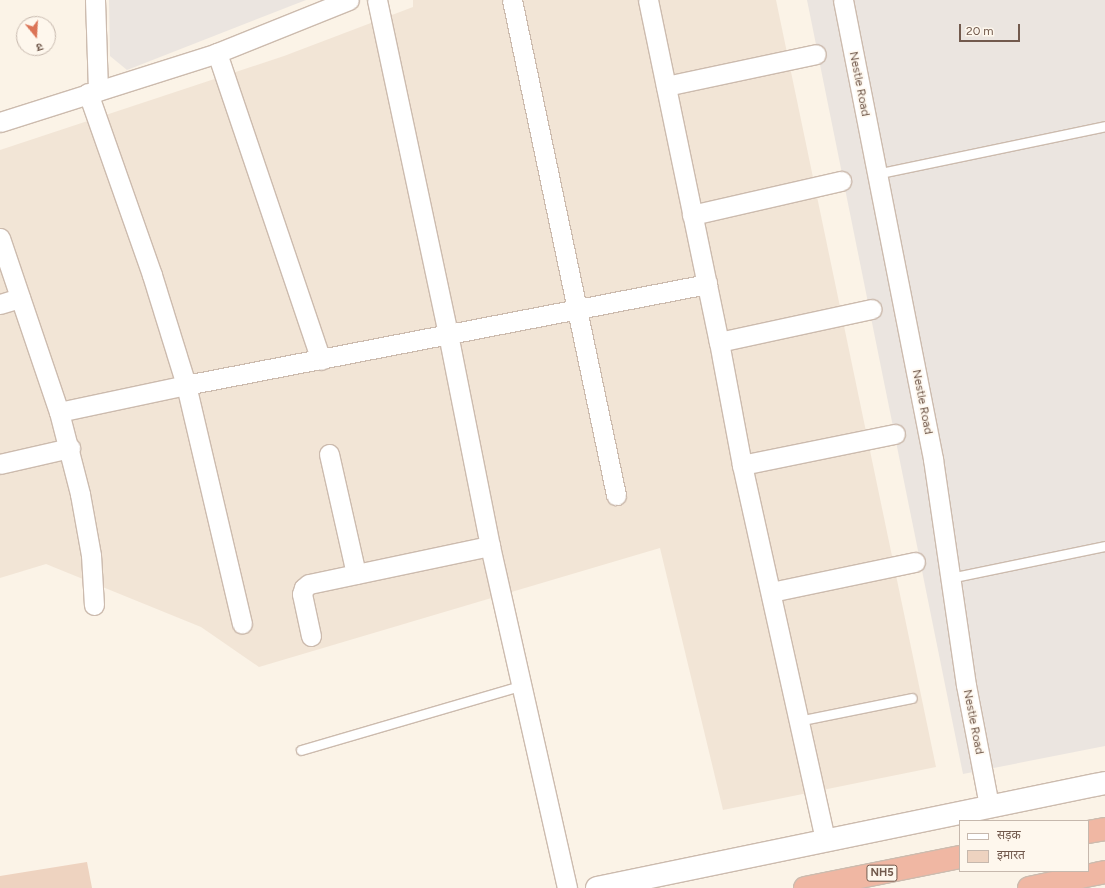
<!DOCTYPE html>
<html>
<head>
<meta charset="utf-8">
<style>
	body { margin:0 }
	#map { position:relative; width:1105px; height:888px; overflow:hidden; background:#fbf3e7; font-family:Figtree,"Noto Sans Devanagari",sans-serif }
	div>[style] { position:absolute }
	.residential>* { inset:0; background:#f2e5d6 }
	.industrial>* { inset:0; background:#ebe5e0 }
	.building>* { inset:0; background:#eed3c0 }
	.roads { filter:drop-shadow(1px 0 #ccbbae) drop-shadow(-1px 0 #ccbbae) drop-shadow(0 1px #ccbbae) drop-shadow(0 -1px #ccbbae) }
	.lane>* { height:9px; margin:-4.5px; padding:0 4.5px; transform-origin:4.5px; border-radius:4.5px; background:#fff }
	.street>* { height:19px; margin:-9.5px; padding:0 9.5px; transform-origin:9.5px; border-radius:9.5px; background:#fff }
	.secondary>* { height:22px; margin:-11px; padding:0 11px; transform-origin:11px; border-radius:11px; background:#fff }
	.highway>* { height:22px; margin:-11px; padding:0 11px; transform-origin:11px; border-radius:11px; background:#f0b7a3 }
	span { translate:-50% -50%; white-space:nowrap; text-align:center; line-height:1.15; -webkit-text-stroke:3px #fef7ed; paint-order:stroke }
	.shield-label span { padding:1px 3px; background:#fef7ed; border:1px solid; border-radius:3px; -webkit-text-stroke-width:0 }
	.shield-label { font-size:11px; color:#725a4d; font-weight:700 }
	.street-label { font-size:12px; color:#725a4d }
	.legend { position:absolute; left:959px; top:820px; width:130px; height:52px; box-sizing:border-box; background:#fef7ed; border:1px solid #c6b8ad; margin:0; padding:5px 7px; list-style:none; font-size:12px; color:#725a4d }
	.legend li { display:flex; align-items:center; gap:8px; height:20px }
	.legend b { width:20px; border:1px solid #c6b8ad }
	.north { position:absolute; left:16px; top:16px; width:40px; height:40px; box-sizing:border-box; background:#fef7ed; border:1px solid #c6b8ad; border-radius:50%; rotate:162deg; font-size:11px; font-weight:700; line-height:16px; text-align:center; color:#725a4d }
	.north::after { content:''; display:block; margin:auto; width:14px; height:18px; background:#db7456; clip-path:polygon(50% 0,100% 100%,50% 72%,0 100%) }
	.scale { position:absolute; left:959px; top:24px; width:61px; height:18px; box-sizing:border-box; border:2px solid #725a4d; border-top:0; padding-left:5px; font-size:12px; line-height:14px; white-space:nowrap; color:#725a4d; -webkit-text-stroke:3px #fef7ed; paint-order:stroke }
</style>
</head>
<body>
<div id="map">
	<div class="residential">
		<i style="clip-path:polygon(413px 0,776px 0,936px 767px,723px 810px,660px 548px,259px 667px,201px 627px,46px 564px,0 578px,0 150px,284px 56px,413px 7px)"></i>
	</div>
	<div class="industrial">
		<i style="clip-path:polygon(109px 0,306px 0,127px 70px,110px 56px)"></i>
		<i style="clip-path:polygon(807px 0,1105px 0,1105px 746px,963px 774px)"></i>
	</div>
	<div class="building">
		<i style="clip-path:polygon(87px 862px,92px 888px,0 888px,0 876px)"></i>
	</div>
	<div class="roads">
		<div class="lane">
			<i style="left:876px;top:174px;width:234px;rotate:-11.8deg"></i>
			<i style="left:950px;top:578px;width:158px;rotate:-11.7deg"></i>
			<i style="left:798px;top:721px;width:116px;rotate:-11.4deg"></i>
			<i style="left:301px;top:750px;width:228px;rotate:-16.3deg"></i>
		</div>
		<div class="street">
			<i style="left:95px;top:0;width:91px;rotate:88.1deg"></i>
			<i style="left:377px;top:0;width:341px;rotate:78deg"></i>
			<i style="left:448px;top:334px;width:216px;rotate:78.8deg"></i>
			<i style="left:490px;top:546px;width:351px;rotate:77.3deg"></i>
			<i style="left:512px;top:0;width:506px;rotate:78.13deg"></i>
			<i style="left:648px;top:0;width:349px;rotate:78.3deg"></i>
			<i style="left:719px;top:342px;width:125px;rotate:79.4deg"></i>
			<i style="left:742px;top:465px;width:384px;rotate:77.5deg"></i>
			<i style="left:843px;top:0;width:468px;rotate:78.9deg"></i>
			<i style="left:933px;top:459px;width:228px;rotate:81.7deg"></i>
			<i style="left:966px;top:685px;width:123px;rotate:79.2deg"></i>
			<i style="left:217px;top:53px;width:324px;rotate:71.3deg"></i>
			<i style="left:666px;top:86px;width:153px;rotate:-12deg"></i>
			<i style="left:88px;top:93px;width:193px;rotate:70.6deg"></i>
			<i style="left:152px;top:275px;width:115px;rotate:72.8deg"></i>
			<i style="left:186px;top:385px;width:245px;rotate:76.8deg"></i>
			<i style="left:0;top:122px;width:228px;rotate:-17.6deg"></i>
			<i style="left:217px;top:53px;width:142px;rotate:-21.9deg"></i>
			<i style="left:692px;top:215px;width:153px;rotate:-12.9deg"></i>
			<i style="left:0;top:238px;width:184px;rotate:71.3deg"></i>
			<i style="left:59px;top:412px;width:130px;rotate:-12deg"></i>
			<i style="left:186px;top:385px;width:531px;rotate:-10.97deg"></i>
			<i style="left:0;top:304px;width:21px;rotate:-17deg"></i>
			<i style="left:719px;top:342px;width:156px;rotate:-12.2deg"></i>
			<i style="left:59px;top:412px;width:85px;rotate:75.6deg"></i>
			<i style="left:80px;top:494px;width:62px;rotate:79.8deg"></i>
			<i style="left:91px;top:555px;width:50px;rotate:86.6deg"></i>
			<i style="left:329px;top:454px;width:123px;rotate:77.3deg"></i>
			<i style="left:0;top:464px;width:72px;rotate:-12.9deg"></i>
			<i style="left:742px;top:465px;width:156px;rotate:-11.5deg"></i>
			<i style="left:771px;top:592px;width:147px;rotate:-11.8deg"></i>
			<i style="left:311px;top:636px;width:43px;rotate:-102.1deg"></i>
			<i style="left:302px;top:594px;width:6px;rotate:-72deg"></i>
			<i style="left:304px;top:588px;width:6px;rotate:-39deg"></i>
			<i style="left:309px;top:584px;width:185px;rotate:-11.9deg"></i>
		</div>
		<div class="secondary">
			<i style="left:597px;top:888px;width:519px;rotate:-11.68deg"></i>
		</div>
		<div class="highway">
			<i style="left:1088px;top:832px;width:17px;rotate:-10deg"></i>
			<i style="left:805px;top:888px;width:158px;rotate:-11.3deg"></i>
			<i style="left:1029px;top:888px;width:78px;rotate:-11.9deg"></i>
		</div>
	</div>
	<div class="shield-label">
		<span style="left:882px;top:873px">NH5</span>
	</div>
	<div class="street-label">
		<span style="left:859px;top:84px;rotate:79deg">Nestle Road</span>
		<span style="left:922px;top:402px;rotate:79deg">Nestle Road</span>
		<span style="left:973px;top:722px;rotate:79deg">Nestle Road</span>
	</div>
	<ul class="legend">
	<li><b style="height:5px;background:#fff"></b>सड़क</li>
	<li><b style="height:11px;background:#eed3c0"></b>इमारत</li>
	</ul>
	<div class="north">उ</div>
	<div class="scale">20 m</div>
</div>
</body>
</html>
